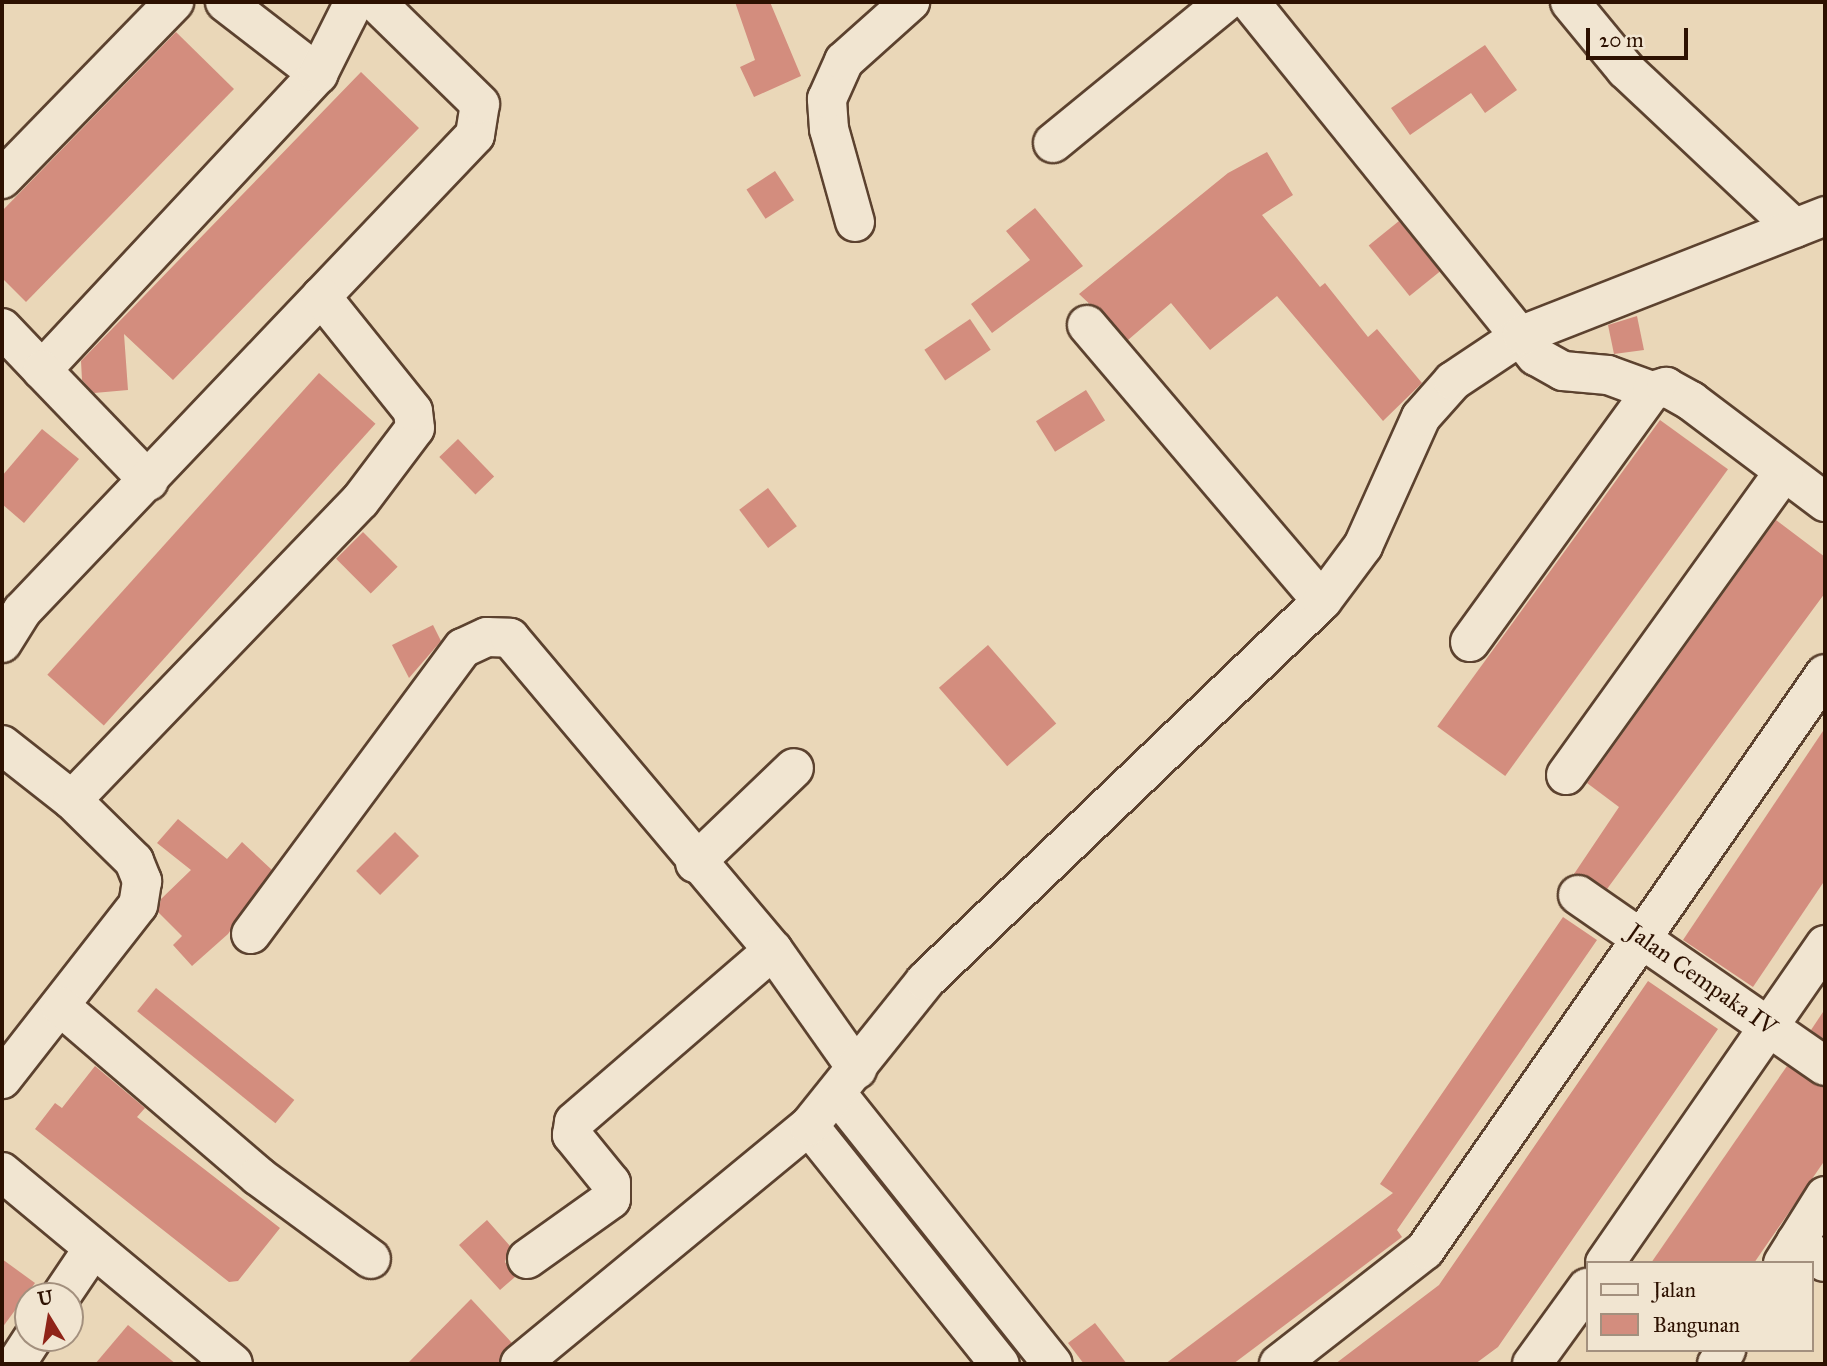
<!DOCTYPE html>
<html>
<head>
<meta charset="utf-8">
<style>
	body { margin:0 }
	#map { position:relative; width:1827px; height:1366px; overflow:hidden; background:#ead7b8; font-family:"IM FELL Great Primer",serif }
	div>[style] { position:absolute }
	.building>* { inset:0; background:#d38d7e; transform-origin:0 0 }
	.roads { filter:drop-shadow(2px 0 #5c422f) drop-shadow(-2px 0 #5c422f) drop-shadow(0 2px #5c422f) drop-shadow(0 -2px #5c422f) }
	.minor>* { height:38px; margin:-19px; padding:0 19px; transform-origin:19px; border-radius:19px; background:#f1e5d1 }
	span { translate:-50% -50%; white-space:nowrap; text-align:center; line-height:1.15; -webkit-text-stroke:5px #f1e5d1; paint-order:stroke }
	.street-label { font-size:24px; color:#2d1101 }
	.frame { position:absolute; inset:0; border:4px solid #2d1101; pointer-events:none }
	.legend { position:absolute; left:1586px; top:1261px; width:228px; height:91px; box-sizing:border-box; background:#f1e5d1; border:2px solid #a3907e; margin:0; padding:9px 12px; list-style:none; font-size:21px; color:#2d1101 }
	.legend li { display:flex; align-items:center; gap:14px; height:35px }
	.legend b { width:35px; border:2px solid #a3907e }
	.north { position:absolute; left:14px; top:1282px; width:70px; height:70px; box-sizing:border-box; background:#f1e5d1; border:2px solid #a3907e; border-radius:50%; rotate:349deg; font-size:19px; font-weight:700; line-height:28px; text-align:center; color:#2d1101 }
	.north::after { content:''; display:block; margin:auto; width:24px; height:32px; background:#8f2418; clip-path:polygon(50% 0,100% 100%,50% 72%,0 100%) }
	.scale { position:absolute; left:1586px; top:28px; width:102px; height:32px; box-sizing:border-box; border:4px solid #2d1101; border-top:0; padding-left:9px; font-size:21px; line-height:24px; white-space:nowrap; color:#2d1101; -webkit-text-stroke:5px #f1e5d1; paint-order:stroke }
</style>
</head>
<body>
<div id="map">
	<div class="building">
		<i style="clip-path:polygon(735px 2px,770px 2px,801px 76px,754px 97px,740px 67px,755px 60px)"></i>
		<i style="clip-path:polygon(176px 32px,234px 89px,26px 302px,2px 278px,2px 211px)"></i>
		<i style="clip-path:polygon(1485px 45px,1517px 90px,1485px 113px,1471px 93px,1410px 135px,1391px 108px)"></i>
		<i style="clip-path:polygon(361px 72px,419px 128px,173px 380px,124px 334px,128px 390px,94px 393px,82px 380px,81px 361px)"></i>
		<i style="clip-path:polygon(1267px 152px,1293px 195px,1262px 215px,1320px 287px,1325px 283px,1368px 337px,1377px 329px,1422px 383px,1383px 421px,1277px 296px,1210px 350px,1171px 303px,1128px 340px,1079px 294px,1228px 173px)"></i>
		<i style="left:775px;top:171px;width:35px;height:34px;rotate:57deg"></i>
		<i style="clip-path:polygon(1035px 208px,1083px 266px,992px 333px,971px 304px,1030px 260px,1006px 231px)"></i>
		<i style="left:1399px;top:221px;width:65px;height:39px;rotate:51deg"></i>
		<i style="clip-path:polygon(1637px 316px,1644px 350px,1614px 354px,1608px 325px)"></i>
		<i style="left:970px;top:319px;width:37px;height:55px;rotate:56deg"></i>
		<i style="left:319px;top:373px;width:76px;height:406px;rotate:42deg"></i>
		<i style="left:1086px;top:390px;width:36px;height:59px;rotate:58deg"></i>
		<i style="left:1660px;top:420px;width:84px;height:379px;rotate:36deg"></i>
		<i style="clip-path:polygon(42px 429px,79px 459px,24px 523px,2px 504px,2px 476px)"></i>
		<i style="left:458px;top:439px;width:52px;height:26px;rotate:46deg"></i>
		<i style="left:768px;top:488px;width:48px;height:36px;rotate:53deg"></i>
		<i style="clip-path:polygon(1776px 520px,1825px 557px,1825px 593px,1607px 889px,1574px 874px,1619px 807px,1587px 783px)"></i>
		<i style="left:363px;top:532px;width:49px;height:38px;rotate:45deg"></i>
		<i style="clip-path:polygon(433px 625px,441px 641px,409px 678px,392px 645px)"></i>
		<i style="left:988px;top:645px;width:104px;height:65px;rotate:49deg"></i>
		<i style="clip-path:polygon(1825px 728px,1825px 880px,1753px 987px,1683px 940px)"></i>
		<i style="clip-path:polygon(178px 819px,227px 859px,242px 842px,272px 870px,228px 934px,192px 966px,173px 945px,182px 936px,158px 912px,161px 899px,191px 870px,157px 843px)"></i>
		<i style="left:395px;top:832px;width:34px;height:55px;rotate:45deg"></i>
		<i style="clip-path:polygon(1563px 917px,1597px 940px,1397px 1230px,1402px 1237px,1233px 1364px,1165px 1364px,1393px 1193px,1380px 1184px)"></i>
		<i style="clip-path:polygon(1648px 981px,1718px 1029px,1498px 1347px,1475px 1364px,1335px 1364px,1439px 1285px)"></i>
		<i style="left:156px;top:988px;width:178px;height:30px;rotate:39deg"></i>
		<i style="clip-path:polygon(1825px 1009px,1825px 1040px,1811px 1030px)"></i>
		<i style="clip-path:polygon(95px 1066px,145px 1108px,137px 1117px,280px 1228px,238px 1281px,229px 1282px,35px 1129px,55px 1103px,62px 1108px)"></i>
		<i style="clip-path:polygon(1787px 1066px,1825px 1088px,1825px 1160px,1754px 1263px,1651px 1263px)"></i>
		<i style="clip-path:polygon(487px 1220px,510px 1246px,505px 1262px,515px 1277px,500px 1290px,459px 1245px)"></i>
		<i style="clip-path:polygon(2px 1259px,35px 1283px,2px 1328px)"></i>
		<i style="clip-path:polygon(471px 1299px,512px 1343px,499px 1363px,407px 1364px)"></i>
		<i style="clip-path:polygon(1095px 1323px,1127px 1364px,1084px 1364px,1068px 1343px)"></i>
		<i style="clip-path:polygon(128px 1325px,176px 1364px,95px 1364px)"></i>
	</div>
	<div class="roads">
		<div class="minor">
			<i style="left:225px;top:2px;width:118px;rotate:37.7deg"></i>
			<i style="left:1250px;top:2px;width:455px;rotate:51.1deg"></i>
			<i style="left:1536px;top:356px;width:31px;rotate:29deg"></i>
			<i style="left:1563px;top:371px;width:45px;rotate:5.1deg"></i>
			<i style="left:1608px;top:375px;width:47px;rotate:20deg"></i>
			<i style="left:1570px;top:2px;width:88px;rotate:50.5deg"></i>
			<i style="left:1626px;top:70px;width:231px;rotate:43.2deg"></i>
			<i style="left:1053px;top:143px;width:222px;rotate:-39.3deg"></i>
			<i style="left:2px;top:179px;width:247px;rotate:-45.8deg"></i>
			<i style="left:855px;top:222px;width:97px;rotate:-105.6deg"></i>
			<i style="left:829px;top:129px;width:30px;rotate:-94deg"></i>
			<i style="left:827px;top:99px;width:42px;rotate:-65.9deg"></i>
			<i style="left:844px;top:61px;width:89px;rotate:-41.8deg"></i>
			<i style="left:1087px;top:325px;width:362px;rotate:49.6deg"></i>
			<i style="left:2px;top:328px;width:58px;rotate:46.4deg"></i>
			<i style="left:42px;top:370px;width:405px;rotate:-47deg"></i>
			<i style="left:318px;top:74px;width:80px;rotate:-63.4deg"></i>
			<i style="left:42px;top:370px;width:154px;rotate:46.1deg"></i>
			<i style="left:1470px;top:642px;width:310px;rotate:-54.1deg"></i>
			<i style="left:1652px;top:391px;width:15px;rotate:-16deg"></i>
			<i style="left:1666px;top:387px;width:29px;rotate:29deg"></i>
			<i style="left:1691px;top:401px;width:168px;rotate:37deg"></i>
			<i style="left:2px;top:643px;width:38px;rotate:-58deg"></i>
			<i style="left:22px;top:611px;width:657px;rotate:-46.42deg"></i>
			<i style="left:475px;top:135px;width:31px;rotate:-81deg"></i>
			<i style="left:480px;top:104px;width:146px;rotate:-135.6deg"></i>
			<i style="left:2px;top:745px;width:89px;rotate:38.2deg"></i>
			<i style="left:72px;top:800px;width:87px;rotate:44.5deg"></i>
			<i style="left:134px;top:861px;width:22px;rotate:68deg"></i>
			<i style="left:142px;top:881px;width:24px;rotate:99deg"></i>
			<i style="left:138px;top:905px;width:221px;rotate:128deg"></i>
			<i style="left:1566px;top:775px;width:373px;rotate:-54.3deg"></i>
			<i style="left:72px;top:800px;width:415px;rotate:-46.1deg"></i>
			<i style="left:360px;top:501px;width:91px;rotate:-53deg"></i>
			<i style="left:415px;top:428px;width:17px;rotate:-97deg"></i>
			<i style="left:413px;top:411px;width:147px;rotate:-128.7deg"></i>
			<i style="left:695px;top:863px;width:137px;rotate:-43.8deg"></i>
			<i style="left:1578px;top:895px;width:300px;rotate:34.7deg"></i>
			<i style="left:251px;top:934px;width:356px;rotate:-53.5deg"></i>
			<i style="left:463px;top:648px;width:26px;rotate:-25deg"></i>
			<i style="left:487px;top:637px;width:23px;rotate:2deg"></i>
			<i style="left:510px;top:638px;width:408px;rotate:49.9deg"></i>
			<i style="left:773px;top:950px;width:146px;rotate:54.8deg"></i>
			<i style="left:60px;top:1006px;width:261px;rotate:40.6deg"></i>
			<i style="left:258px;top:1176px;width:140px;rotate:36.3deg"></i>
			<i style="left:838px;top:1095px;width:344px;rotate:51.4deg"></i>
			<i style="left:809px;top:1126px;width:305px;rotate:51.3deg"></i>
			<i style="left:2px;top:1172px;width:300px;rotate:39.7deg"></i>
			<i style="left:1796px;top:1242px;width:35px;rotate:35deg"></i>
			<i style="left:527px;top:1259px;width:103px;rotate:-35.5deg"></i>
			<i style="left:611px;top:1199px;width:16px;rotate:-90deg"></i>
			<i style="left:611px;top:1183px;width:62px;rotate:-129.1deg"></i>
			<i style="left:572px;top:1135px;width:13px;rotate:-81deg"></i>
			<i style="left:574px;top:1122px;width:263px;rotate:-40.8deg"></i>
			<i style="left:1605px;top:1263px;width:387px;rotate:-55.3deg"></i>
			<i style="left:1783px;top:1263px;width:79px;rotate:-57.9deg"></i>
			<i style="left:61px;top:1296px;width:55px;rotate:-56deg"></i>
			<i style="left:16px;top:1364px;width:31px;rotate:-57deg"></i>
			<i style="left:520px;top:1364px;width:374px;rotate:-39.5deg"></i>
			<i style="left:809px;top:1126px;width:186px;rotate:-51.3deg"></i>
			<i style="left:925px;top:981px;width:550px;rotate:-43.75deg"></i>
			<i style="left:1322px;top:601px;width:69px;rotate:-53.3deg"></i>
			<i style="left:1363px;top:546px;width:141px;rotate:-65.8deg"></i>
			<i style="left:1421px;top:417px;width:48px;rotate:-48.4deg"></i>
			<i style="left:1453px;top:381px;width:83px;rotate:-33.7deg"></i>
			<i style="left:1522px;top:335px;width:326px;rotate:-21.4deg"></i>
			<i style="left:1279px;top:1364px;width:185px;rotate:-38deg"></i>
			<i style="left:1425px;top:1250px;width:701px;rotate:-55.22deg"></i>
			<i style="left:1532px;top:1364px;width:94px;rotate:-54.1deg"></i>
			<i style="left:1717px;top:1364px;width:17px;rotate:-57deg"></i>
		</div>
	</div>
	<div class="street-label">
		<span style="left:1702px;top:980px;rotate:35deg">Jalan Cempaka IV</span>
	</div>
	<div class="frame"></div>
	<ul class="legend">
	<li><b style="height:9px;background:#f1e5d1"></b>Jalan</li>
	<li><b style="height:19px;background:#d38d7e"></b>Bangunan</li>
	</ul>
	<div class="north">U</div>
	<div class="scale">20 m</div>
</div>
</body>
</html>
